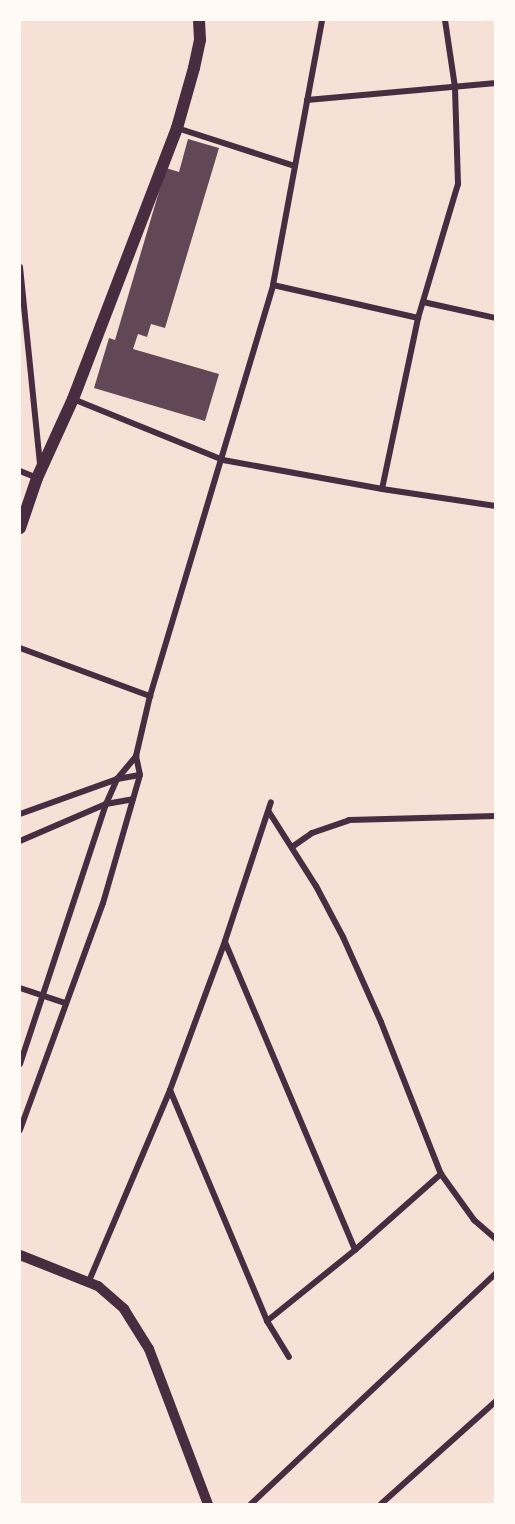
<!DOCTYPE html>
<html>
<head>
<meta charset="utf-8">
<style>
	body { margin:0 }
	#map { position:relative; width:515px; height:1524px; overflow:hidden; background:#f7e1d7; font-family:Manrope,sans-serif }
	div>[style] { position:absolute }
	.building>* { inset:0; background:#644757 }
	.minor>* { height:6px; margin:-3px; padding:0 3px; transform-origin:3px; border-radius:3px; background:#4a2c40 }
	.secondary>* { height:10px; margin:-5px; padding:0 5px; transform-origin:5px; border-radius:5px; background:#4a2c40 }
	.primary>* { height:12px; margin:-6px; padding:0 6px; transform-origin:6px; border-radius:6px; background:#4a2c40 }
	span { translate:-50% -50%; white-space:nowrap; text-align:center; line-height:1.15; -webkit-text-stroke:6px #fffaf5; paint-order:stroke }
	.frame { position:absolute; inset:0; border:21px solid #fffaf5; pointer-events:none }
</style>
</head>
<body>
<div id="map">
	<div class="building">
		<i style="clip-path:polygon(188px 139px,219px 148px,165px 328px,151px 324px,147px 337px,138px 334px,133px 349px,219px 374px,205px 421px,94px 388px,109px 338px,115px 340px,166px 168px,179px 172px)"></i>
	</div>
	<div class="minor">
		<i style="left:307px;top:100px;width:190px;rotate:-5.1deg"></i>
		<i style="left:177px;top:128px;width:124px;rotate:17.9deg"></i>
		<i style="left:20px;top:267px;width:198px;rotate:84.2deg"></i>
		<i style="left:273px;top:285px;width:149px;rotate:12.8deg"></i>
		<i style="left:423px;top:302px;width:75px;rotate:12.4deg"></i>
		<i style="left:73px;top:399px;width:162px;rotate:22.1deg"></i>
		<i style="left:223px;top:460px;width:162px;rotate:10.3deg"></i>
		<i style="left:382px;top:489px;width:115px;rotate:8.5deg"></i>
		<i style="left:20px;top:471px;width:18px;rotate:22deg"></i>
		<i style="left:382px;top:489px;width:175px;rotate:-78.1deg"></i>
		<i style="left:418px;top:318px;width:140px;rotate:-73.4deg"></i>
		<i style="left:458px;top:184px;width:97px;rotate:-91.8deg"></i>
		<i style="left:455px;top:87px;width:68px;rotate:-98.5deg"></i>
		<i style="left:20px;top:648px;width:139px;rotate:20.3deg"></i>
		<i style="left:136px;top:756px;width:62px;rotate:-76.9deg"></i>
		<i style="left:150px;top:696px;width:429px;rotate:-73.3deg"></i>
		<i style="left:273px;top:285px;width:269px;rotate:-79.5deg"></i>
		<i style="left:269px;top:812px;width:88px;rotate:57.6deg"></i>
		<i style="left:316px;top:886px;width:58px;rotate:62.1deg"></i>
		<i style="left:343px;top:937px;width:93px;rotate:65.9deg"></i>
		<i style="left:381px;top:1022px;width:163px;rotate:68.5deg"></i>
		<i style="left:441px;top:1174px;width:57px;rotate:54.3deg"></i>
		<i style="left:474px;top:1220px;width:29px;rotate:41deg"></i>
		<i style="left:20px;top:814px;width:103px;rotate:-19.8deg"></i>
		<i style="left:117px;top:779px;width:23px;rotate:-10deg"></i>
		<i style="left:20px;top:841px;width:94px;rotate:-23.3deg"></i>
		<i style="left:106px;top:804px;width:27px;rotate:-10deg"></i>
		<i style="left:292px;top:847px;width:24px;rotate:-35deg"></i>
		<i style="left:312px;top:833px;width:39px;rotate:-19deg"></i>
		<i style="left:349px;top:820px;width:147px;rotate:-1.6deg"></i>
		<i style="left:225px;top:942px;width:334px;rotate:67.1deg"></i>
		<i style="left:20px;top:988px;width:47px;rotate:18.4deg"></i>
		<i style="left:20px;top:1064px;width:274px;rotate:-71.7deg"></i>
		<i style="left:106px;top:804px;width:27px;rotate:-66deg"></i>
		<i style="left:117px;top:779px;width:30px;rotate:-50deg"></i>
		<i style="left:136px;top:756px;width:19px;rotate:78deg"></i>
		<i style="left:140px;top:775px;width:133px;rotate:106.1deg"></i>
		<i style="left:103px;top:903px;width:242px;rotate:110.1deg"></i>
		<i style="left:170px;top:1090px;width:251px;rotate:67.2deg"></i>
		<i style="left:267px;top:1321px;width:42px;rotate:58.6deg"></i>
		<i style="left:89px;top:1281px;width:207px;rotate:-67deg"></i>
		<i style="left:170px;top:1090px;width:159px;rotate:-69.7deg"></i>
		<i style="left:225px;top:941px;width:146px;rotate:-71.7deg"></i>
		<i style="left:267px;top:1321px;width:113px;rotate:-38.9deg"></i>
		<i style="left:355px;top:1250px;width:115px;rotate:-41.5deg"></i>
		<i style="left:251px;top:1504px;width:337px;rotate:-43.3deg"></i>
		<i style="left:381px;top:1504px;width:154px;rotate:-41.8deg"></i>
	</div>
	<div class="secondary">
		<i style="left:20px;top:1255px;width:84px;rotate:21.7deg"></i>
		<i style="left:98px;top:1286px;width:35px;rotate:41deg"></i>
		<i style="left:124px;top:1309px;width:47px;rotate:58deg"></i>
		<i style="left:149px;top:1349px;width:166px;rotate:69.2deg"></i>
	</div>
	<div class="primary">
		<i style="left:20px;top:528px;width:53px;rotate:-71.2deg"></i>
		<i style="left:37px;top:478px;width:87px;rotate:-65.5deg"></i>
		<i style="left:73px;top:399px;width:290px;rotate:-69deg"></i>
		<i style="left:177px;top:128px;width:62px;rotate:-74.2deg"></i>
		<i style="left:194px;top:68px;width:29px;rotate:-78deg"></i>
		<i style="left:200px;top:40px;width:20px;rotate:-93deg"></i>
	</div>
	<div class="frame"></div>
</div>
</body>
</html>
